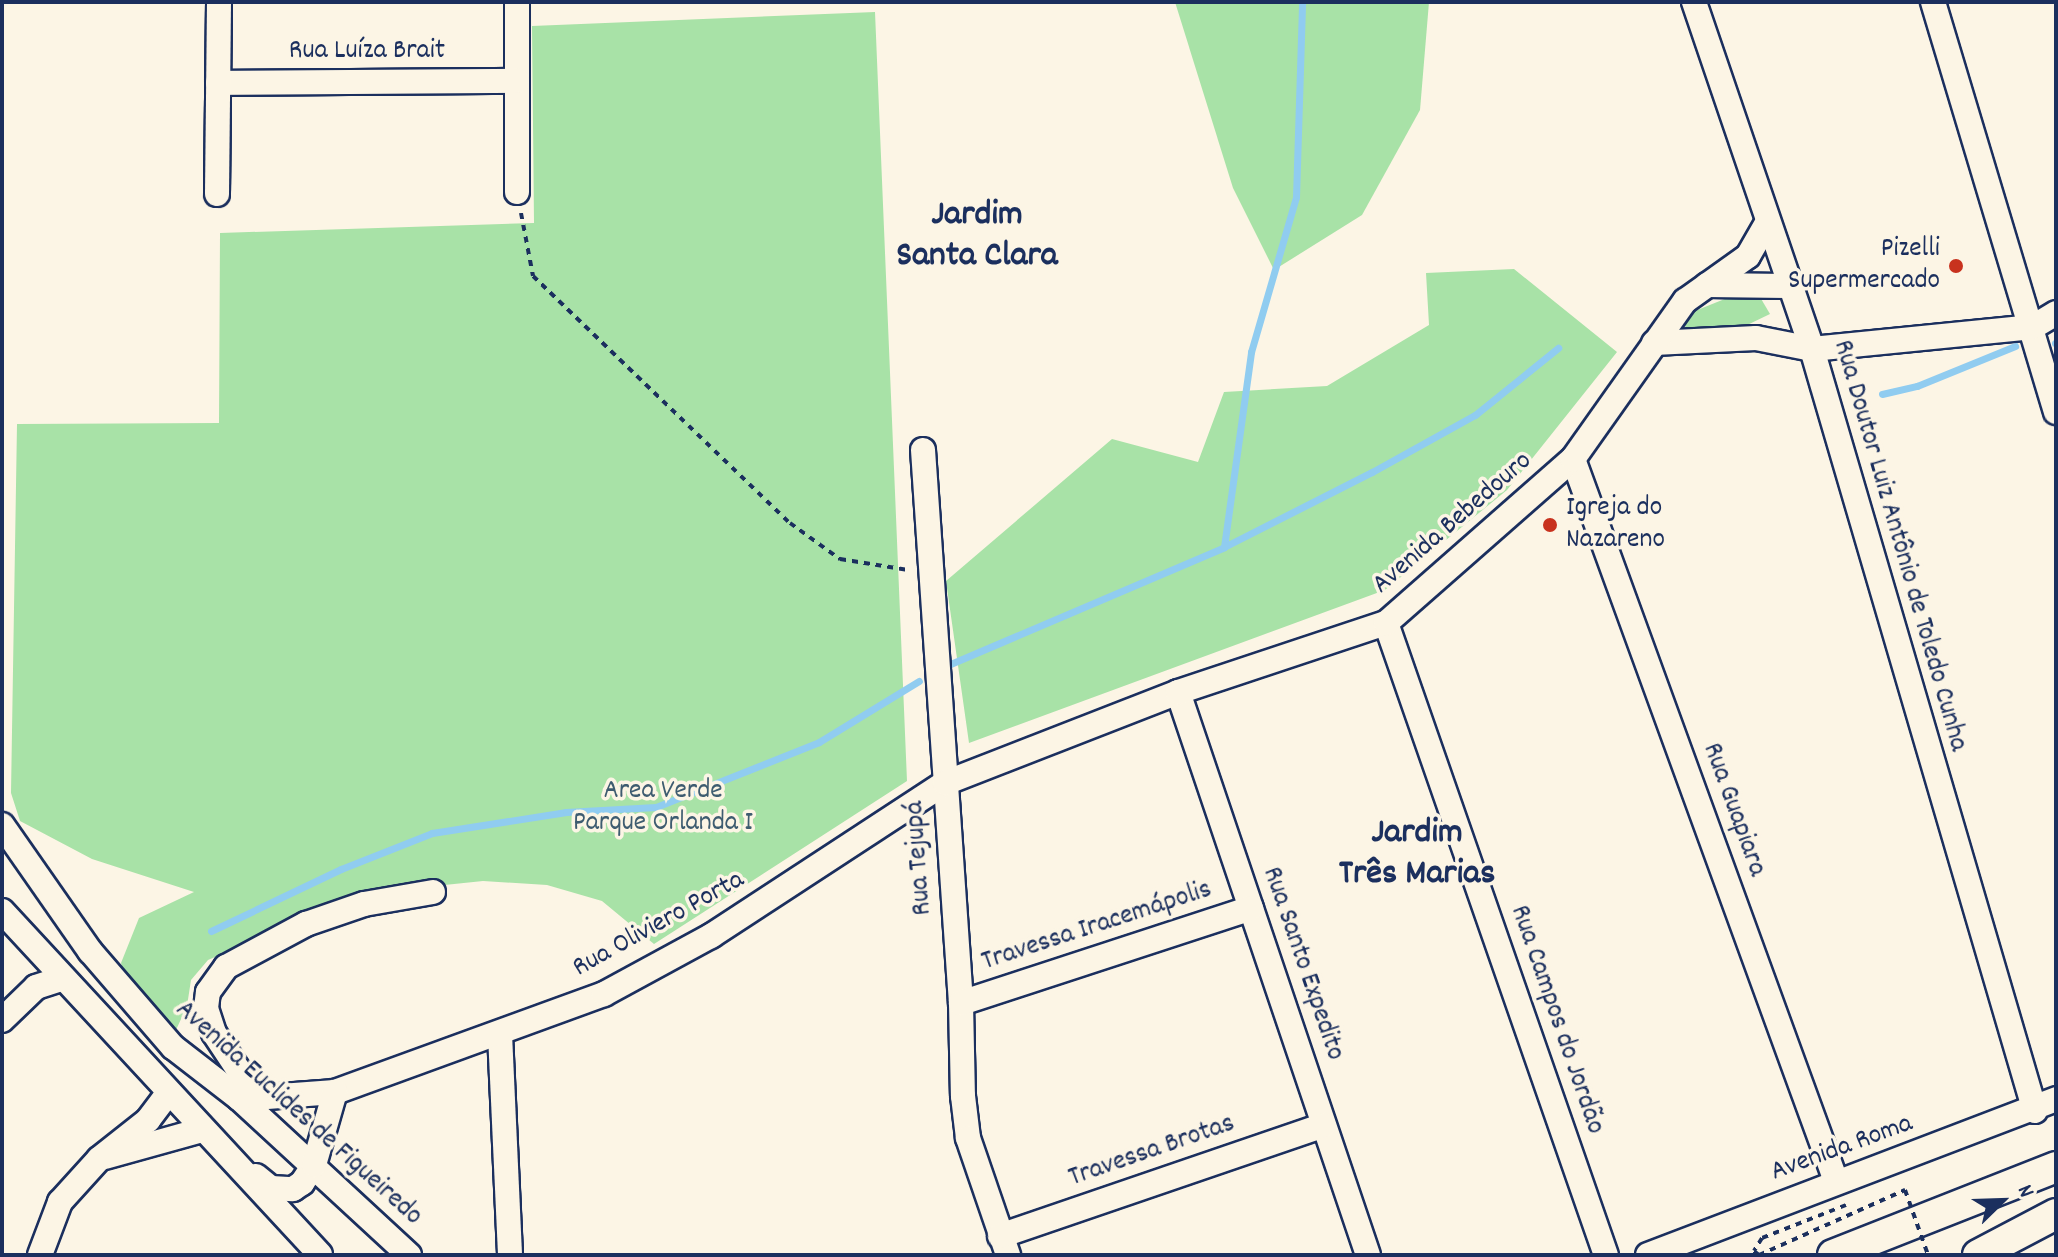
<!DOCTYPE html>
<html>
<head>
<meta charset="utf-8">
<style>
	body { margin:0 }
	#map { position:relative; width:2058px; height:1257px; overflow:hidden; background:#fcf5e5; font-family:Dekko,sans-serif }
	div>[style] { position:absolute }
	.green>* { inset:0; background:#a8e2a7 }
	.stream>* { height:7px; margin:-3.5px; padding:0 3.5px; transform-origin:3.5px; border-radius:3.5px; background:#90ccf0 }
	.path>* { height:4px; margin-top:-2px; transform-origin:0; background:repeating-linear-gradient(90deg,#1b2f5e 0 6px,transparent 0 12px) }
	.roads { filter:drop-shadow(2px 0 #1b2f5e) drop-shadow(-2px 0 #1b2f5e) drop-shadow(0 2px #1b2f5e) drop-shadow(0 -2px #1b2f5e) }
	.minor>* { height:24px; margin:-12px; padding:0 12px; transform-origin:12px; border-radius:12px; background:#fcf5e5 }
	.major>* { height:30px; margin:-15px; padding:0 15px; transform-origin:15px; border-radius:15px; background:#fcf5e5 }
	.path-bridge>* { height:4px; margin-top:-2px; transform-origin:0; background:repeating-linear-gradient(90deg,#1b2f5e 0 6px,transparent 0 12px) }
	.dots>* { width:22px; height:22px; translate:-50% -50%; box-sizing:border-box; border:4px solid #fcf5e5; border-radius:50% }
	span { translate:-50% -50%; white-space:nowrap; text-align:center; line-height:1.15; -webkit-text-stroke:7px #fcf5e5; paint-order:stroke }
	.street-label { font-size:28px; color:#1b2f5e }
	.poi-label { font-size:28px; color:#1b2f5e }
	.right { translate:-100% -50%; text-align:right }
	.left { translate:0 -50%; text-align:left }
	.park-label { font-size:28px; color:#3e5c70 }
	.district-label { font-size:36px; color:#1b2f5e; font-weight:700 }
	.frame { position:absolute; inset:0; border:4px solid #1b2f5e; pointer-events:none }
	.north { position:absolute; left:1962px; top:1161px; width:80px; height:80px; -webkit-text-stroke:6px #fcf5e5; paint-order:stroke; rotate:67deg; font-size:22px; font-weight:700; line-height:32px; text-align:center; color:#1b2f5e }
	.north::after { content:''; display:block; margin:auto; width:28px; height:36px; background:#1b2f5e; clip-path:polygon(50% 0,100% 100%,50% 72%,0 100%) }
</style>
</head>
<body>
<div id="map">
	<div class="green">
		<i style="clip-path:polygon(1175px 2px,1429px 2px,1420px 110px,1362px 215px,1274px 270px,1233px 188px)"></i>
		<i style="clip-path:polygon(875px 12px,907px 781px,654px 944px,602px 901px,547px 885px,483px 881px,358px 894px,208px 960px,191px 980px,187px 1006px,176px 1030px,144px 1015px,133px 1002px,121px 963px,139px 918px,194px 892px,92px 859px,20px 821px,11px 793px,17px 424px,219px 423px,220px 233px,534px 223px,532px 26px)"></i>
		<i style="clip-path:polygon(1514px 269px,1617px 352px,1507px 490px,1385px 590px,969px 743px,946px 581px,1112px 439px,1198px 462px,1224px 392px,1327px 386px,1429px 325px,1426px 273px)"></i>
		<i style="clip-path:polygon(1737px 294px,1760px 297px,1770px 314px,1743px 327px,1694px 333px,1686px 328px,1683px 322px,1690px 313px)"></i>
	</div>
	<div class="stream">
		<i style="left:2055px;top:343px;width:1px"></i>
		<i style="left:1882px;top:394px;width:36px;rotate:-13deg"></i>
		<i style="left:1917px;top:386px;width:106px;rotate:-22.2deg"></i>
		<i style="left:1224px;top:547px;width:197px;rotate:-82.1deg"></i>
		<i style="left:1251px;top:352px;width:161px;rotate:-73.8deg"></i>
		<i style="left:1296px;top:197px;width:195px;rotate:-88.2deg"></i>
		<i style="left:941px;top:668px;width:308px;rotate:-23.1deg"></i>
		<i style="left:1224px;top:547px;width:166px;rotate:-26.9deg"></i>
		<i style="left:1372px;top:472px;width:118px;rotate:-29deg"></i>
		<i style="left:1475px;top:415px;width:107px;rotate:-38.9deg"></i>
		<i style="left:211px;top:931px;width:144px;rotate:-25.5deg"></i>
		<i style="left:341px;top:869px;width:98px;rotate:-21.6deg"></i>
		<i style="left:432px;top:833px;width:136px;rotate:-8.9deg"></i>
		<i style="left:566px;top:812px;width:90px;rotate:-3.2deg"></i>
		<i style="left:656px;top:807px;width:175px;rotate:-21.7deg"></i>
		<i style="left:819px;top:742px;width:117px;rotate:-31.4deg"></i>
	</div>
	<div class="path">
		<i style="left:521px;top:213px;width:64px;rotate:79.2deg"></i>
		<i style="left:533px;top:276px;width:356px;rotate:43.9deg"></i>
		<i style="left:790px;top:523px;width:62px;rotate:35.8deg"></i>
		<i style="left:840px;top:559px;width:69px;rotate:9.2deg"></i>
	</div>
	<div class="roads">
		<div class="minor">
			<i style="left:517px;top:2px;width:190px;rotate:90deg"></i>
			<i style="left:1694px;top:2px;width:367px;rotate:71.2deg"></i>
			<i style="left:1812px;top:349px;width:794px;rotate:73.69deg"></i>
			<i style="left:1933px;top:2px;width:428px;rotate:73.3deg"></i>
			<i style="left:218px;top:83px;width:299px;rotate:-0.4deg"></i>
			<i style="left:217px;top:194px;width:192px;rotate:-89.4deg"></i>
			<i style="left:1707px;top:285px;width:80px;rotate:0.7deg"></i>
			<i style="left:1654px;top:343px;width:102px;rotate:-2.8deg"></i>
			<i style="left:1756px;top:338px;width:57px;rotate:11.1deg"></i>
			<i style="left:1812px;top:349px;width:222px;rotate:-5.7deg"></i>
			<i style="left:2033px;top:327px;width:27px;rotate:-31deg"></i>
			<i style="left:923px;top:450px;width:554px;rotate:86.07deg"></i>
			<i style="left:961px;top:1003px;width:93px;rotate:88.8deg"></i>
			<i style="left:963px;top:1096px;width:42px;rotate:83.2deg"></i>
			<i style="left:968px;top:1138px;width:124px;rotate:71.1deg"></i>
			<i style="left:1573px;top:459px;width:768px;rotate:69.99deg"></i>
			<i style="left:1386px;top:623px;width:669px;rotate:70.81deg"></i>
			<i style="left:1178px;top:692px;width:594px;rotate:71.35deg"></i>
			<i style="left:2px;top:825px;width:154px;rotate:55.1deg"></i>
			<i style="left:90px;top:951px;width:127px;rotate:49.2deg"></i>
			<i style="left:173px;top:1047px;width:85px;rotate:37.8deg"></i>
			<i style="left:240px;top:1099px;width:230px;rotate:42.7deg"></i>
			<i style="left:2px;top:911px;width:468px;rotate:47.2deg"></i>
			<i style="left:961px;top:1003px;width:305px;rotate:-18.1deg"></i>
			<i style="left:2px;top:1020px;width:47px;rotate:-44.1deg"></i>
			<i style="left:36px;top:987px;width:26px;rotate:-18deg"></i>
			<i style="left:500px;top:1034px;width:221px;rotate:87.4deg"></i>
			<i style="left:240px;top:1099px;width:95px;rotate:-4.2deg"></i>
			<i style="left:335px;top:1092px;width:286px;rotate:-20deg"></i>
			<i style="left:604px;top:994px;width:122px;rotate:-28.5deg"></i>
			<i style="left:711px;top:936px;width:280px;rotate:-33.2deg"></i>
			<i style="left:945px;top:783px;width:250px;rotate:-21.3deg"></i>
			<i style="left:1178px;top:692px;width:219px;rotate:-18.4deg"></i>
			<i style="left:1386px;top:623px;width:249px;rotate:-41.3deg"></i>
			<i style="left:1573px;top:459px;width:194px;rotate:-54.7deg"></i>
			<i style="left:1685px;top:301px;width:77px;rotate:-35.5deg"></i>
			<i style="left:1748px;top:256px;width:38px;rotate:-60deg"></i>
			<i style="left:259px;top:1101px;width:82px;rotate:-123.5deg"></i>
			<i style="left:214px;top:1033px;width:26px;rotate:-108deg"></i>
			<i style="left:206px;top:1008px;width:16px;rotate:-83deg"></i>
			<i style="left:208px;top:992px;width:31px;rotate:-54deg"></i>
			<i style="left:226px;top:967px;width:91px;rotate:-28.3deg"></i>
			<i style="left:306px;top:924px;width:61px;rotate:-19deg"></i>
			<i style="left:364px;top:904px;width:70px;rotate:-9.9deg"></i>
			<i style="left:105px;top:1157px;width:101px;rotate:-15.6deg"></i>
			<i style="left:256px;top:1176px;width:19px;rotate:39deg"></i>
			<i style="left:271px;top:1188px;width:22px;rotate:3deg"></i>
			<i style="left:293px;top:1189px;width:11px;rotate:-34deg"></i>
			<i style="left:302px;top:1183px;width:22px;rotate:-56deg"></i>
			<i style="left:314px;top:1165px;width:76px;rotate:-74deg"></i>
			<i style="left:1000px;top:1236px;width:342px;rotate:-18.9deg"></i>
			<i style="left:40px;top:1255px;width:57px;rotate:-69.3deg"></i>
			<i style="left:60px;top:1202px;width:58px;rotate:-47.8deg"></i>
			<i style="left:99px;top:1159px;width:63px;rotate:-38.5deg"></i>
			<i style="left:148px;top:1120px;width:31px;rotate:-53deg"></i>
			<i style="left:1648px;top:1255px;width:437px;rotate:-20.9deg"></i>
		</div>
		<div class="major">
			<i style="left:1833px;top:1255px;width:240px;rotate:-21.5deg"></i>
			<i style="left:1978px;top:1255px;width:88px;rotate:-27.7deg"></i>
		</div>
	</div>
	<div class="path-bridge">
		<i style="left:1846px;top:1205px;width:90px;rotate:158.6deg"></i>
		<i style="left:1762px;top:1238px;width:15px;rotate:122deg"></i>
		<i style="left:1754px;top:1251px;width:6px;rotate:39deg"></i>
		<i style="left:1759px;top:1255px;width:160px;rotate:-24deg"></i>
		<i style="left:1905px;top:1190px;width:69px;rotate:70.5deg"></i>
	</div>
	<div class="dots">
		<i style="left:1956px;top:266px;background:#c8321e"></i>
		<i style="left:1550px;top:525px;background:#c8321e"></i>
	</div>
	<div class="street-label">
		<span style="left:367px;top:52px">Rua Luíza Brait</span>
		<span style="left:1453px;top:524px;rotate:-41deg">Avenida Bebedouro</span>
		<span style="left:1899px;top:546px;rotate:74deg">Rua Doutor Luiz Antônio de Toledo Cunha</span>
		<span style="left:1733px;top:810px;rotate:70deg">Rua Guapiara</span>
		<span style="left:920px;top:858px;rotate:-94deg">Rua Tejupá</span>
		<span style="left:659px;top:925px;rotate:-29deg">Rua Oliviero Porta</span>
		<span style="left:1097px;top:927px;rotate:-18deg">Travessa Iracemápolis</span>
		<span style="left:1302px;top:964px;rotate:71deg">Rua Santo Expedito</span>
		<span style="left:1556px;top:1020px;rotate:71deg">Rua Campos do Jordão</span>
		<span style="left:298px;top:1114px;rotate:42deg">Avenida Euclides de Figueiredo</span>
		<span style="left:1842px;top:1149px;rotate:-20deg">Avenida Roma</span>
		<span style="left:1152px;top:1152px;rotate:-19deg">Travessa Brotas</span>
	</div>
	<div class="poi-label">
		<span class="right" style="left:1940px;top:266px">Pizelli<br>Supermercado</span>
		<span class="left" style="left:1566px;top:525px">Igreja do<br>Nazareno</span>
	</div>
	<div class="park-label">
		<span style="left:663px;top:808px">Area Verde<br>Parque Orlanda I</span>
	</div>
	<div class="district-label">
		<span style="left:977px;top:237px">Jardim<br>Santa Clara</span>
		<span style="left:1417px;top:855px">Jardim<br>Três Marias</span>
	</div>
	<div class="frame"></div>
	<div class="north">N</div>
</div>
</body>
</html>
